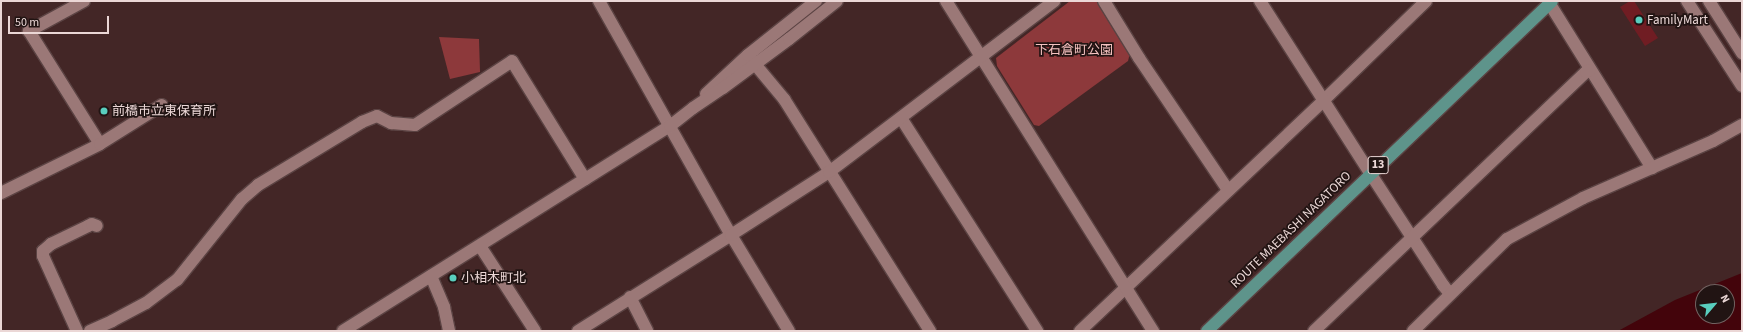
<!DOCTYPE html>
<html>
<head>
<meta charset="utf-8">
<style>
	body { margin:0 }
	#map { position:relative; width:1743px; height:332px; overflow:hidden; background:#432626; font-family:"Source Sans 3","Noto Sans JP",sans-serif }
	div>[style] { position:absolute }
	.green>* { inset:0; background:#8d393b }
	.water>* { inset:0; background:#43040b }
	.building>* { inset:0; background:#701d23 }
	.roads { filter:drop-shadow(1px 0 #5b4343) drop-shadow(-1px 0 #5b4343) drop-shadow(0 1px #5b4343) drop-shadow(0 -1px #5b4343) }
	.street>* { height:12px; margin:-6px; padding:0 6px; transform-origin:6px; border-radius:6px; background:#9b7877 }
	.secondary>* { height:12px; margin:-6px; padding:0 6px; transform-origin:6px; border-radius:6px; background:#9b7877 }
	.primary>* { height:12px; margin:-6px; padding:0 6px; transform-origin:6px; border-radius:6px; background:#5e948b }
	.dots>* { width:11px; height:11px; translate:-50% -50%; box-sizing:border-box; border:2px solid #211413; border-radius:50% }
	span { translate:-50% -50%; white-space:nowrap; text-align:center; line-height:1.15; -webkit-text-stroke:3.5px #211413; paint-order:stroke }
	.shield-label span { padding:1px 3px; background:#211413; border:1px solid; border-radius:3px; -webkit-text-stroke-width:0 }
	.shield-label { font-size:12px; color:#ebd7d6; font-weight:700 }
	.poi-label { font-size:13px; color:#ebd7d6 }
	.left { translate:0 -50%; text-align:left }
	.park-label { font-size:13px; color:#f5c2c0 }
	.street-label { font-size:13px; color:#ebd7d6 }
	.frame { position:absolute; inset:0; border:2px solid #ebd7d6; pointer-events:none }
	.north { position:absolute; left:1695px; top:284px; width:40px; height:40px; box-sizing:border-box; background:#211413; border:1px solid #726261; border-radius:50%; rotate:62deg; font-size:11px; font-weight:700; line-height:16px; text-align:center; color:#ebd7d6 }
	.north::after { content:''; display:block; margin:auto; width:14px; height:18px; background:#59cebe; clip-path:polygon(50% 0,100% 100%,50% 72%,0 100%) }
	.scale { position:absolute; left:8px; top:16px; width:101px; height:18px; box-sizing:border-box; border:2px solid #ebd7d6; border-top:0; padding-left:5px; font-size:12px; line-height:14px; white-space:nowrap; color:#ebd7d6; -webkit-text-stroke:3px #211413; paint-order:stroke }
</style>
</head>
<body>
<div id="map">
	<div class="green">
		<i style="clip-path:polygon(1070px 1px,1097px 1px,1130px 53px,1128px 61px,1039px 126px,1034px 125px,997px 66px,996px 58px)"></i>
		<i style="clip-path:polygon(439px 37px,479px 39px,480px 72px,450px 79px)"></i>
	</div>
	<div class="water">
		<i style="clip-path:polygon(evenodd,1742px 273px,1742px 331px,1618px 331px,1675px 300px,1742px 273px,1703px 292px,1727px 292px,1727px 316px,1703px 316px,1703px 292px)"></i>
	</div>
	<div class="building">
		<i style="clip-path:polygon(1630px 1px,1634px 1px,1658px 38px,1645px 46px,1620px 7px)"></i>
	</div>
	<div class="roads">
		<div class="street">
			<i style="left:84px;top:1px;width:63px;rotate:151.4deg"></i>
			<i style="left:29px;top:31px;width:133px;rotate:57.9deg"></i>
			<i style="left:1104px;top:1px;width:67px;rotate:58.4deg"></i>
			<i style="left:1139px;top:58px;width:159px;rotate:56deg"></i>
			<i style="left:1548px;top:1px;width:197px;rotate:58.1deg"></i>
			<i style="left:749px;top:57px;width:55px;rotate:50.2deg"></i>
			<i style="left:784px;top:99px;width:274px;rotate:57.8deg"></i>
			<i style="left:901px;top:118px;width:253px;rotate:57.4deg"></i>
			<i style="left:1370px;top:173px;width:134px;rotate:56.9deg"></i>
			<i style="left:1443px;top:285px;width:11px;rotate:52deg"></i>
			<i style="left:1px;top:193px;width:110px;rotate:-26.3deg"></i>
			<i style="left:100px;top:144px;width:73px;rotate:-32.2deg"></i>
			<i style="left:480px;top:246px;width:101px;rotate:57.1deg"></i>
			<i style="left:431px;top:276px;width:34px;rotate:67deg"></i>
			<i style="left:444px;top:307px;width:25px;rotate:78deg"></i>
			<i style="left:630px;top:297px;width:38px;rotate:63deg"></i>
			<i style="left:77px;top:331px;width:82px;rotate:-114.4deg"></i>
			<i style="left:43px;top:256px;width:5px;rotate:-90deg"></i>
			<i style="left:43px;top:251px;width:11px;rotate:-41deg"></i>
			<i style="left:51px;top:244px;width:41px;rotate:-25.9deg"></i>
			<i style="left:88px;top:226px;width:4px;rotate:-27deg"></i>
			<i style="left:92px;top:224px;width:5px;rotate:22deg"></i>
			<i style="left:90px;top:331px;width:24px;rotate:-24deg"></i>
			<i style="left:112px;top:321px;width:38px;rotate:-28deg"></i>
			<i style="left:146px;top:303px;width:39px;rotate:-37deg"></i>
			<i style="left:177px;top:280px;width:104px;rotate:-51.3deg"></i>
			<i style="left:242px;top:199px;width:21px;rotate:-41deg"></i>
			<i style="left:258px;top:185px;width:122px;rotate:-31.2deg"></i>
			<i style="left:362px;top:122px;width:16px;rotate:-22deg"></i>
			<i style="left:377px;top:116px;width:16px;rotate:27deg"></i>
			<i style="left:391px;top:123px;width:24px;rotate:5deg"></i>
			<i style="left:415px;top:125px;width:116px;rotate:-33.4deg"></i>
			<i style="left:512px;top:61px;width:139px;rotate:58.3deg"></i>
			<i style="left:578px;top:331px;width:181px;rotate:-32.1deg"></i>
			<i style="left:1080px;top:331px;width:336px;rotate:-43.4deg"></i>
			<i style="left:1324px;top:100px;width:142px;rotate:-44.1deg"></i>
			<i style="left:1314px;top:331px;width:376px;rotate:-43.6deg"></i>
			<i style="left:1586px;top:72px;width:4px;rotate:-27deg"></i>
			<i style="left:1413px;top:331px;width:132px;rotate:-44.4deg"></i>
			<i style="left:1507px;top:239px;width:86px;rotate:-28.3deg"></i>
			<i style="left:1583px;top:198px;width:142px;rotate:-23.7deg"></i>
			<i style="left:1713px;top:141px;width:33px;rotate:-29deg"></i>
		</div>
		<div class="secondary">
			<i style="left:599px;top:1px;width:269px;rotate:60.6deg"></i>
			<i style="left:731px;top:235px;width:112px;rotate:58.9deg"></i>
			<i style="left:946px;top:1px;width:390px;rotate:57.9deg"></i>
			<i style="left:1260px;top:1px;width:204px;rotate:57.4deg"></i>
			<i style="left:1687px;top:1px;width:101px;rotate:57.1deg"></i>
			<i style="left:1709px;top:1px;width:62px;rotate:57.6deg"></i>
			<i style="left:706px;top:94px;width:57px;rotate:-42.9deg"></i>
			<i style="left:748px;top:55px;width:87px;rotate:-38.5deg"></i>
			<i style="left:731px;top:235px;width:117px;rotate:-32.7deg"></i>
			<i style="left:829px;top:172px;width:283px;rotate:-37.2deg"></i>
			<i style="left:343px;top:331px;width:386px;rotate:-32.1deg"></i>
			<i style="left:670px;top:126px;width:29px;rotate:-38deg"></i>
			<i style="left:693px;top:108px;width:36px;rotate:-34deg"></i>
			<i style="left:723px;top:88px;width:82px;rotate:-36.6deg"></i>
			<i style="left:789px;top:39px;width:61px;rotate:-38.4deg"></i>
		</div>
		<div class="primary">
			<i style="left:1207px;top:331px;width:477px;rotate:-43.7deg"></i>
		</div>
	</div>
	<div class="dots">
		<i style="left:1639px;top:20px;background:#59cebe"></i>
		<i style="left:104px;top:111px;background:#59cebe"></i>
		<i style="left:453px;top:278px;background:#59cebe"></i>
	</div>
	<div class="shield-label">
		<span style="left:1378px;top:165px">13</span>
	</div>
	<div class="poi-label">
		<span class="left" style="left:1647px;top:20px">FamilyMart</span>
		<span class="left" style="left:112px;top:111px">前橋市立東保育所</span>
		<span class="left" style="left:461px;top:278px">小相木町北</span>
	</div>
	<div class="park-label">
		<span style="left:1074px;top:50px">下石倉町公園</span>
	</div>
	<div class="street-label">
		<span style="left:1291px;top:230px;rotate:-44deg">ROUTE MAEBASHI NAGATORO</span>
	</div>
	<div class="frame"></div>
	<div class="north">N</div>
	<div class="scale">50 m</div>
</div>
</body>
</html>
